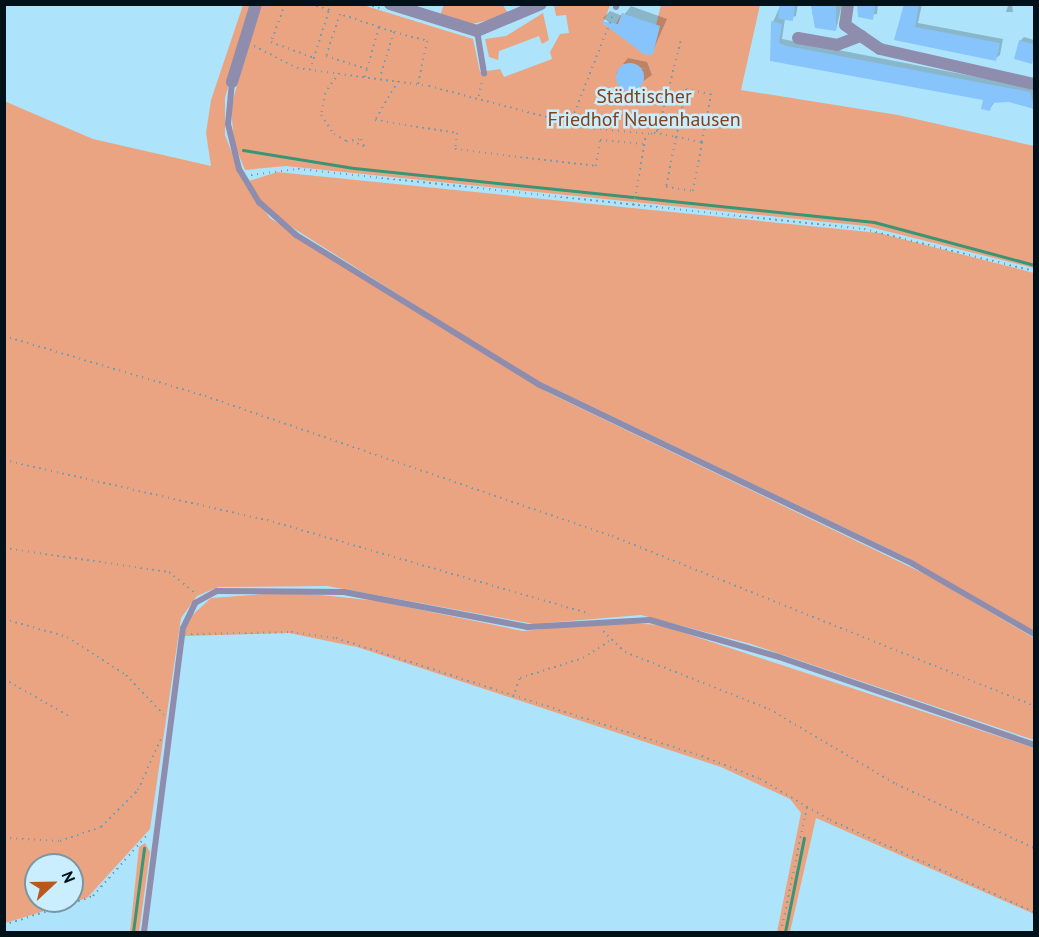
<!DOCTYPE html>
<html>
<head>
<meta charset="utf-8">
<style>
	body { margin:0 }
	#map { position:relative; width:1039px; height:937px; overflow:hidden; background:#ade4fc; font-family:"PT Sans",sans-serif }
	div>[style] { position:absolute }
	.green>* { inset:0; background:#eba481 }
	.shadow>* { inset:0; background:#0003 }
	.stream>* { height:3px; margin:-1.5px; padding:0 1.5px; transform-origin:1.5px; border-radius:1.5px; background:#389575 }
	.building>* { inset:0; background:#87c4fc; transform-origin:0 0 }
	.round { border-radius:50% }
	.path>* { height:2px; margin-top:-1px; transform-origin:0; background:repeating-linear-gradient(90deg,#729caf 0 1.5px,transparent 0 6px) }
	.lane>* { height:6px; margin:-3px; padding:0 3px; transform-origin:3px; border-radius:3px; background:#8f8dae }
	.street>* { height:12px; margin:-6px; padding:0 6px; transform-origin:6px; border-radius:6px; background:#8f8dae }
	span { translate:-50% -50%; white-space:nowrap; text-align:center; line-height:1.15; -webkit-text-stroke:5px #caeefe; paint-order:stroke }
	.park-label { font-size:20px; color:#83401a }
	.frame { position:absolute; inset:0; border:6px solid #00111a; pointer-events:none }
	.north { position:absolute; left:24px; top:853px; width:60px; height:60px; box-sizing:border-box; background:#caeefe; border:2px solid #7996a3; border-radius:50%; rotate:68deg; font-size:16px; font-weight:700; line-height:24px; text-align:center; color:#00111a }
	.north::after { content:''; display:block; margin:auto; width:21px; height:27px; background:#b9571c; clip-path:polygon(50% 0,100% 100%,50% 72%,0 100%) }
</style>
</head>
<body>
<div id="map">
	<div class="green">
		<i style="clip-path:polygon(444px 4px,503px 5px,509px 15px,468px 25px,440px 16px)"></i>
		<i style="clip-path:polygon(evenodd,243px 5px,251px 5px,225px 98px,225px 135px,243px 182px,270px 218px,547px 392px,931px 577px,1034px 638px,1034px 740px,751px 644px,641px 615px,534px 624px,327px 586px,218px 587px,197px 596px,181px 618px,150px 829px,87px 898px,5px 923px,4px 101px,93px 139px,211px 166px,206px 133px,211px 100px,243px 5px,36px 865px,72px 865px,72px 901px,36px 901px,36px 865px)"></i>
		<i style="clip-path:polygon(259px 5px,363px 5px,473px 39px,480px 72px,500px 69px,504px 77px,552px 59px,550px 52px,560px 34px,569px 33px,566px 15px,556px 16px,554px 5px,610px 5px,603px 24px,613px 29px,622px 13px,656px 25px,661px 5px,760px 5px,741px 90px,898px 115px,1034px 146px,1034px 268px,866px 226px,286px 166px,245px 170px,234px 143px,231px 107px)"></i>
		<i style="clip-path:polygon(543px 13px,549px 40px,542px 44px,539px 36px,499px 51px,498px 60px,489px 57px,485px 39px,506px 36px)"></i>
		<i style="clip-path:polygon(277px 172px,879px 233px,1034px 273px,1034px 631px,906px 557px,526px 375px,290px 226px,258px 199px,249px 181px)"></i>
		<i style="clip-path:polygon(292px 592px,378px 601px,523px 631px,613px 622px,660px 625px,1034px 748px,1034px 914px,816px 818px,790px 932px,777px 932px,801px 813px,790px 799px,721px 767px,357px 647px,289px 633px,184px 636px,189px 618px,211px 598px)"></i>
		<i style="clip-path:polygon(145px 843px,150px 852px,139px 932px,130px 932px,139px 847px)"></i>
	</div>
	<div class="shadow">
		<i style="clip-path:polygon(781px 4px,798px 4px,796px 16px,785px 19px,782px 39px,1028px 87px,1034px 89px,1034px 109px,1009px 101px,995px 101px,990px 109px,984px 99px,771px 60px,773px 22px)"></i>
		<i style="clip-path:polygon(815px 4px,842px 4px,836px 30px,812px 14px)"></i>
		<i style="clip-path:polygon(862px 4px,878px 4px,877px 14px,860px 16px)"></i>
		<i style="clip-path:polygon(905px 4px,922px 4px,918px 23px,1003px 39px,1000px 55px,995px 59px,896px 39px)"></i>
		<i style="clip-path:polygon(1012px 4px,1013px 12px,1006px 12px,1008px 6px)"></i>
		<i style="clip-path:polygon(631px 6px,667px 19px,652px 53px,603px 18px,610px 11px,623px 16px)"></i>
		<i style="clip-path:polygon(1024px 37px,1034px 40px,1032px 63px,1020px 41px)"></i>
		<i style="clip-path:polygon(628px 58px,647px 62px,652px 75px,632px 89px,616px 73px,621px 66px,647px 69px,623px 64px)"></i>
	</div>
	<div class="stream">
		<i style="left:243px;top:150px;width:112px;rotate:9.2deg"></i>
		<i style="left:354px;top:168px;width:523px;rotate:5.93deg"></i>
		<i style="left:874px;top:222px;width:166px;rotate:15deg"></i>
		<i style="left:133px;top:932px;width:85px;rotate:-82.5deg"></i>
		<i style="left:785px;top:932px;width:96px;rotate:-78.6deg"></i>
	</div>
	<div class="building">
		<i style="left:780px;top:4px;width:15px;height:15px;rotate:8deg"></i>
		<i style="clip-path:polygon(836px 4px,836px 31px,815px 28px,811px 6px)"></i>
		<i style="clip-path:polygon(857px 4px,875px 6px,873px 20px,858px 17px)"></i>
		<i style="clip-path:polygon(904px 4px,919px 4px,915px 27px,1000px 43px,996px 61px,894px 40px)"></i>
		<i style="clip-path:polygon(622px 13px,660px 26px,653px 54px,645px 55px,600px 21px,618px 24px)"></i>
		<i style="clip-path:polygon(771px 21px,782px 24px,779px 43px,787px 46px,1030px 92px,1035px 109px,1009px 102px,992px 103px,990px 111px,981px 109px,983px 100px,770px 61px)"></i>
		<i style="clip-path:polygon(1019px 40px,1035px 45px,1032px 64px,1014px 59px)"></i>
		<i class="round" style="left:616px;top:63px;width:28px;height:28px"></i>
	</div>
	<div class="path">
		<i style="left:285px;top:4px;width:40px;rotate:110.2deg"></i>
		<i style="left:271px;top:42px;width:46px;rotate:20.4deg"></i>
		<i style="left:367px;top:4px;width:13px;rotate:18deg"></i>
		<i style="left:329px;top:10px;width:6px;rotate:-72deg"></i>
		<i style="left:379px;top:27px;width:16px;rotate:18deg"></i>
		<i style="left:394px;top:32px;width:47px;rotate:107.3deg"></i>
		<i style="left:394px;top:32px;width:34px;rotate:15deg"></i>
		<i style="left:427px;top:41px;width:44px;rotate:101.8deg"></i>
		<i style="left:254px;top:46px;width:48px;rotate:27.1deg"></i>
		<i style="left:297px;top:68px;width:133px;rotate:7.8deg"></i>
		<i style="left:429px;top:86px;width:164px;rotate:14.8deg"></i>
		<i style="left:588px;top:128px;width:63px;rotate:5.4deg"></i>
		<i style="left:651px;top:134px;width:8px;rotate:-30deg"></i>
		<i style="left:658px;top:130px;width:93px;rotate:-75.7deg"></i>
		<i style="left:310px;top:70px;width:63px;rotate:-72.4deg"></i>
		<i style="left:329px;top:10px;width:19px;rotate:-162deg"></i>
		<i style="left:339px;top:73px;width:24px;rotate:125deg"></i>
		<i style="left:325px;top:93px;width:22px;rotate:100deg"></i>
		<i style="left:321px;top:115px;width:23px;rotate:56deg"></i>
		<i style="left:334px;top:134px;width:14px;rotate:30deg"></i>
		<i style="left:346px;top:141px;width:15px;rotate:-8deg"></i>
		<i style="left:361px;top:139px;width:8px;rotate:67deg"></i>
		<i style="left:364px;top:146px;width:12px;rotate:-160deg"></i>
		<i style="left:365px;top:77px;width:8px;rotate:-76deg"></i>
		<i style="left:367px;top:69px;width:44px;rotate:-74.1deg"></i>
		<i style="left:379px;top:27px;width:41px;rotate:-161.6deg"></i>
		<i style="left:340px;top:14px;width:44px;rotate:108.4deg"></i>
		<i style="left:326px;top:56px;width:43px;rotate:17.6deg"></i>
		<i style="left:398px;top:81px;width:45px;rotate:120.5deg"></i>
		<i style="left:375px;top:120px;width:83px;rotate:9deg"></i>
		<i style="left:457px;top:133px;width:16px;rotate:97deg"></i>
		<i style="left:455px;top:149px;width:142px;rotate:6.9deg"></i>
		<i style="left:596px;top:166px;width:26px;rotate:-81deg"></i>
		<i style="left:600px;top:140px;width:44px;rotate:5.2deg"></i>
		<i style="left:479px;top:96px;width:15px;rotate:-79deg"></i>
		<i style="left:570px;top:124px;width:117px;rotate:-68.5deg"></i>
		<i style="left:654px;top:133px;width:22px;rotate:10deg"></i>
		<i style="left:676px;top:137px;width:26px;rotate:11deg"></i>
		<i style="left:702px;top:142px;width:49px;rotate:-79.4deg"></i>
		<i style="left:711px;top:94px;width:25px;rotate:-169deg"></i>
		<i style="left:686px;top:89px;width:49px;rotate:101.8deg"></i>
		<i style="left:676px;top:137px;width:51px;rotate:101.3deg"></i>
		<i style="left:666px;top:187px;width:27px;rotate:8deg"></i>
		<i style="left:693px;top:191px;width:50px;rotate:-79.6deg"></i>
		<i style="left:251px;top:175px;width:47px;rotate:-7.3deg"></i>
		<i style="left:298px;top:169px;width:569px;rotate:6.05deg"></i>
		<i style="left:864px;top:229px;width:175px;rotate:13.9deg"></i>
		<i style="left:634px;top:205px;width:72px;rotate:-80.4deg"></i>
		<i style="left:4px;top:336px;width:210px;rotate:16.6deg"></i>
		<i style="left:205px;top:396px;width:430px;rotate:19deg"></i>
		<i style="left:612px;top:536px;width:455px;rotate:21.9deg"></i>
		<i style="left:4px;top:460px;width:270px;rotate:12.9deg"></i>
		<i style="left:267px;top:520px;width:336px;rotate:16.2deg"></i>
		<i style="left:4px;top:548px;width:167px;rotate:8.3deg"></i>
		<i style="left:169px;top:572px;width:35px;rotate:39deg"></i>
		<i style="left:4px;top:619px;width:66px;rotate:15.9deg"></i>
		<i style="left:67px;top:637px;width:70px;rotate:32.8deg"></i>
		<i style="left:126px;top:675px;width:55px;rotate:46.5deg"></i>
		<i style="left:603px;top:631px;width:30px;rotate:44deg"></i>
		<i style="left:625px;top:652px;width:155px;rotate:21.6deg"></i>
		<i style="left:769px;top:709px;width:147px;rotate:30.6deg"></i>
		<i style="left:896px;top:784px;width:152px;rotate:24.9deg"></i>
		<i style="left:191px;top:634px;width:100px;rotate:-1.1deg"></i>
		<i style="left:291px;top:632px;width:45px;rotate:7.6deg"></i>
		<i style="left:336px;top:638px;width:385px;rotate:17.9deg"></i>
		<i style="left:702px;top:756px;width:62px;rotate:21.6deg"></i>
		<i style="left:760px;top:779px;width:81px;rotate:30.4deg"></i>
		<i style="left:830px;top:820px;width:224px;rotate:24.3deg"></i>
		<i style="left:4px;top:679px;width:77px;rotate:29.6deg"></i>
		<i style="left:513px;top:697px;width:20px;rotate:-70deg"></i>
		<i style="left:520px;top:678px;width:66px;rotate:-17.6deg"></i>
		<i style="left:583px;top:658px;width:31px;rotate:-33deg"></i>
		<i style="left:4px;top:838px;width:56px;rotate:3.1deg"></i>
		<i style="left:60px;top:841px;width:43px;rotate:-18.9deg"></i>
		<i style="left:101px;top:827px;width:52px;rotate:-45deg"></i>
		<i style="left:138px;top:790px;width:59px;rotate:-66deg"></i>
		<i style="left:4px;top:925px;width:94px;rotate:-18deg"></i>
		<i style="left:93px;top:896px;width:83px;rotate:-48.4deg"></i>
		<i style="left:781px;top:932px;width:129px;rotate:-78.3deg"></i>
	</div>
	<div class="lane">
		<i style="left:616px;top:7px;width:3px;rotate:-72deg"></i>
		<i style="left:477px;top:31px;width:43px;rotate:80.5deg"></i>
		<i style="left:232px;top:82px;width:42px;rotate:95.4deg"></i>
		<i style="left:228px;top:124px;width:46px;rotate:76.3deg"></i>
		<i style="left:239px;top:169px;width:39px;rotate:59deg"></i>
		<i style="left:259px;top:202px;width:50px;rotate:41.7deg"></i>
		<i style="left:296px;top:235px;width:286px;rotate:31.6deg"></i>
		<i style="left:540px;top:385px;width:414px;rotate:25.6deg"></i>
		<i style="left:913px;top:564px;width:140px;rotate:30deg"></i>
		<i style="left:144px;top:932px;width:306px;rotate:-82.7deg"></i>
		<i style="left:183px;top:628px;width:28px;rotate:-64deg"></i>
		<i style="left:195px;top:603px;width:25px;rotate:-29deg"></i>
		<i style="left:217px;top:591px;width:127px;rotate:0.5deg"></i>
		<i style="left:344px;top:592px;width:187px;rotate:10.8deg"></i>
		<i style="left:528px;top:627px;width:122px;rotate:-3.3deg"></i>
		<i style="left:650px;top:620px;width:134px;rotate:16deg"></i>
		<i style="left:779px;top:657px;width:270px;rotate:19deg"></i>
	</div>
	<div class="street">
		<i style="left:390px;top:4px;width:91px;rotate:17.2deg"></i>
		<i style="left:477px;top:31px;width:69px;rotate:-22.9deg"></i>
		<i style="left:848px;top:4px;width:21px;rotate:98deg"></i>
		<i style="left:845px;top:25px;width:42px;rotate:34.4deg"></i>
		<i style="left:880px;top:49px;width:158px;rotate:12.8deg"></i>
		<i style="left:798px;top:38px;width:40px;rotate:10deg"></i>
		<i style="left:837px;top:45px;width:26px;rotate:-21deg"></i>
		<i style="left:232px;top:82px;width:82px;rotate:-72.9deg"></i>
	</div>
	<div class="park-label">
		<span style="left:644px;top:108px">Städtischer<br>Friedhof Neuenhausen</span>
	</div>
	<div class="frame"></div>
	<div class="north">N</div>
</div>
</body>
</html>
